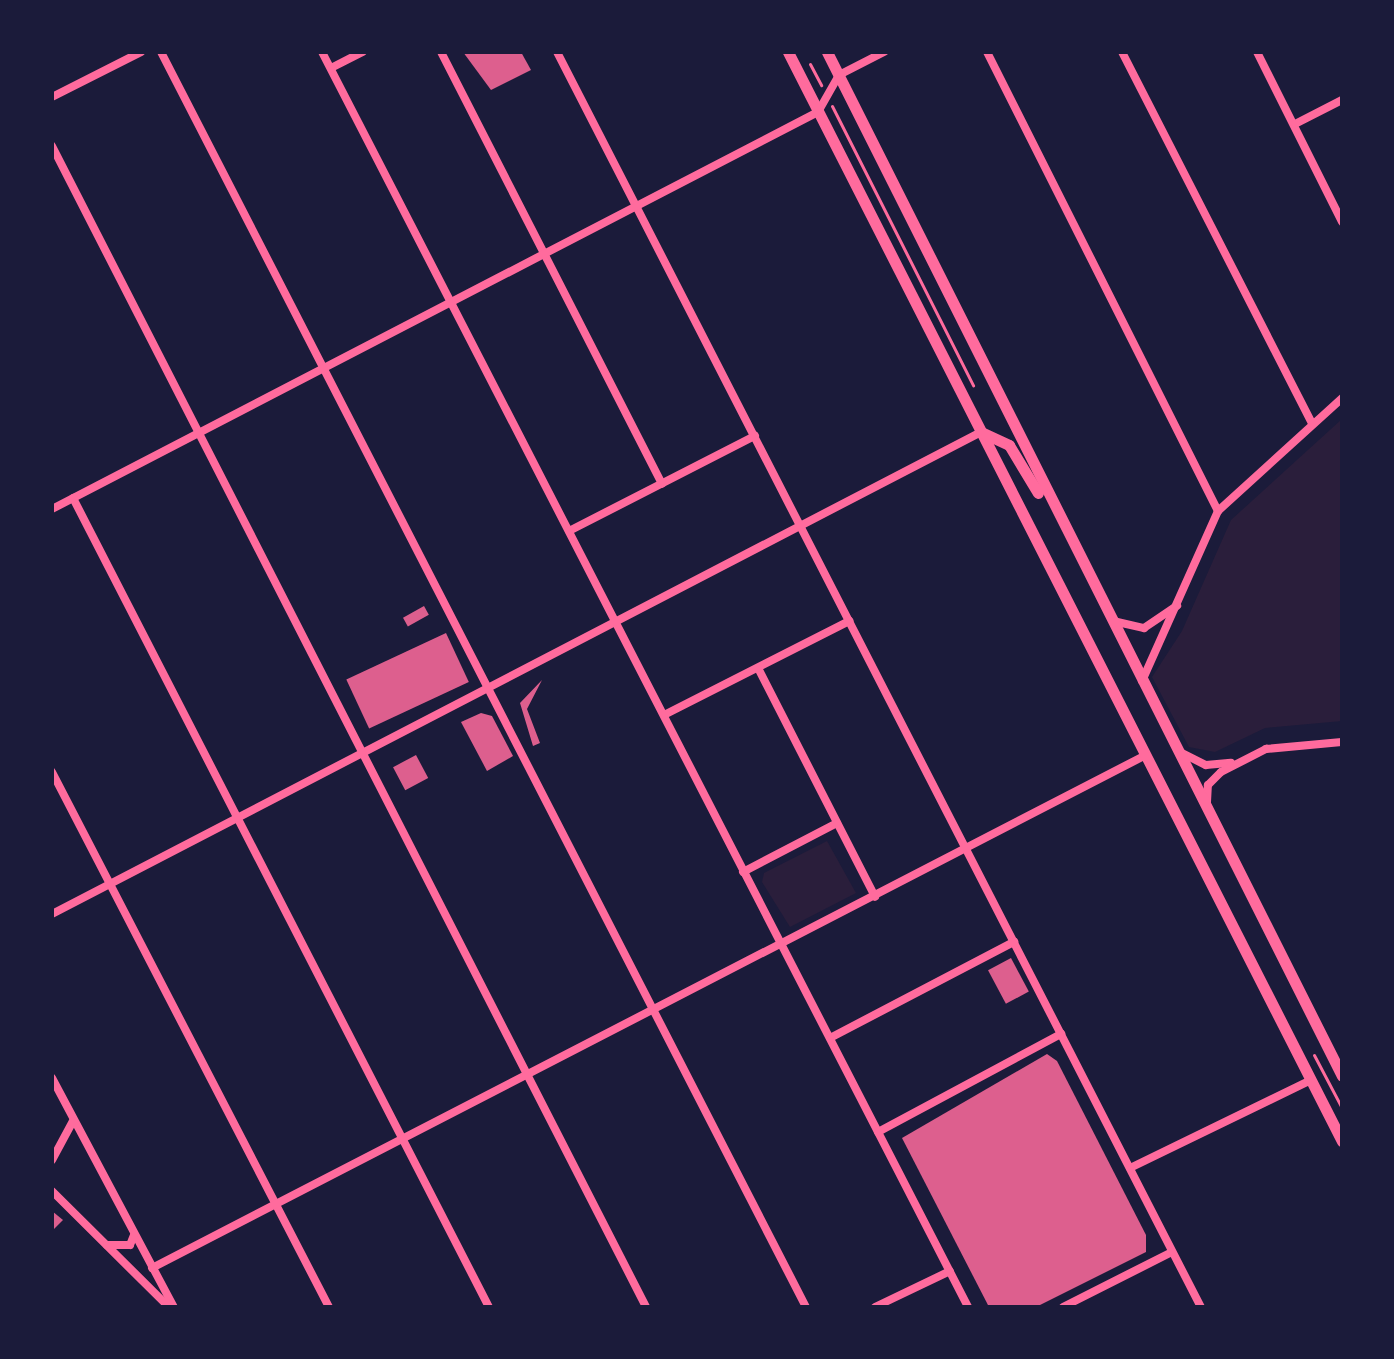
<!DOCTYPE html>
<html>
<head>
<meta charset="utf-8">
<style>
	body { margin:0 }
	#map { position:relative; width:1394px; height:1359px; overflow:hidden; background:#1b1b3a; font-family:"PT Sans",sans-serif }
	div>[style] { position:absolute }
	.green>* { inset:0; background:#2a1e3b }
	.building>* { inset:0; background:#dd5f8e; transform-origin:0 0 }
	.path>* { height:3px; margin:-1.5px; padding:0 1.5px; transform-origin:1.5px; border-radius:1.5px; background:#ff6b9d }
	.minor>* { height:8px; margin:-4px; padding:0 4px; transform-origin:4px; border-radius:4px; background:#ff6b9d }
	.secondary>* { height:11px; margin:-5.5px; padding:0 5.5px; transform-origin:5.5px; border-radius:5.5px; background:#ff6b9d }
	span { translate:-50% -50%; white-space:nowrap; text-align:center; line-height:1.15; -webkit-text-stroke:8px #1b1b3a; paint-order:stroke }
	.frame { position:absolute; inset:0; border:54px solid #1b1b3a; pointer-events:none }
</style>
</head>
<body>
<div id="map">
	<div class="green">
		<i style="clip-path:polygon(1342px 419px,1342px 721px,1265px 728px,1215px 752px,1189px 747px,1152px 677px,1182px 631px,1231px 520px)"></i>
		<i style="clip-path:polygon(827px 841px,856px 893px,790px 927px,762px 882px,764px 873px)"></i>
	</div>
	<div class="building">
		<i style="clip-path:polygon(463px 52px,521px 52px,531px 70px,491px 90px)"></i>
		<i style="left:424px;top:606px;width:10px;height:24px;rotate:61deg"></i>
		<i style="left:446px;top:633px;width:54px;height:110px;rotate:65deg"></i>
		<i style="clip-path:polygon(542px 680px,527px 709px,540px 743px,533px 746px,520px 703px)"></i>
		<i style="clip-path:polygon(481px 713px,492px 716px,513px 756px,487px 771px,461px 722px)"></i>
		<i style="left:416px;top:755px;width:26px;height:26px;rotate:62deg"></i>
		<i style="left:1011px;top:958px;width:38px;height:26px;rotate:62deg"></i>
		<i style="clip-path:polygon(1047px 1054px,1057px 1061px,1146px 1235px,1146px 1252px,1036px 1307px,989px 1307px,902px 1138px)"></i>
		<i style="clip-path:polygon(52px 1211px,63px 1220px,52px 1231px)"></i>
	</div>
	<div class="path">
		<i style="left:810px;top:64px;width:24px;rotate:62deg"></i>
		<i style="left:832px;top:106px;width:313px;rotate:63.2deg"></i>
		<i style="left:1314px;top:1055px;width:60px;rotate:62.2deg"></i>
	</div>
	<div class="minor">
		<i style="left:161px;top:52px;width:1411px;rotate:62.8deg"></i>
		<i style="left:322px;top:52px;width:1412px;rotate:62.76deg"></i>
		<i style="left:441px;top:52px;width:485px;rotate:62.9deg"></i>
		<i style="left:557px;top:52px;width:1411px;rotate:62.84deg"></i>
		<i style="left:987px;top:52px;width:514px;rotate:63.29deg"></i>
		<i style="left:1122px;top:52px;width:418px;rotate:62.9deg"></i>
		<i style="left:1257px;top:52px;width:190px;rotate:63.4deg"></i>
		<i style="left:331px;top:68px;width:36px;rotate:-27deg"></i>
		<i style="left:52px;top:97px;width:100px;rotate:-26.8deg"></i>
		<i style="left:1295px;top:124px;width:53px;rotate:-27.1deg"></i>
		<i style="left:52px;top:146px;width:1304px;rotate:62.9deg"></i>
		<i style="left:73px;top:498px;width:910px;rotate:62.79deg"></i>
		<i style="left:52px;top:509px;width:863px;rotate:-27.4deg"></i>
		<i style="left:818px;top:112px;width:43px;rotate:-60.4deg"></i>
		<i style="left:839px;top:75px;width:51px;rotate:-27.1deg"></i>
		<i style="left:569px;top:531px;width:209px;rotate:-27.1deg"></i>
		<i style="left:1113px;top:621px;width:32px;rotate:13deg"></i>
		<i style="left:1144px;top:628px;width:40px;rotate:-34deg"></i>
		<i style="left:758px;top:668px;width:257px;rotate:62.9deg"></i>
		<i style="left:1142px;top:681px;width:186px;rotate:-65.9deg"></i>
		<i style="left:1218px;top:511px;width:168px;rotate:-42.3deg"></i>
		<i style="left:664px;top:715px;width:208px;rotate:-26.9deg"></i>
		<i style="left:1180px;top:752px;width:29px;rotate:27deg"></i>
		<i style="left:1206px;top:765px;width:25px;rotate:-5deg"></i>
		<i style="left:52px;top:772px;width:602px;rotate:62.63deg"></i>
		<i style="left:1207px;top:802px;width:17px;rotate:-87deg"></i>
		<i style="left:1208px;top:785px;width:18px;rotate:-45deg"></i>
		<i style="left:1221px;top:772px;width:51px;rotate:-27.1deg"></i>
		<i style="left:1266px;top:749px;width:76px;rotate:-5.3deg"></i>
		<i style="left:743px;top:872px;width:106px;rotate:-27.5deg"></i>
		<i style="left:52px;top:914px;width:1047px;rotate:-27.42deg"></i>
		<i style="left:830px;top:1038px;width:208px;rotate:-27.6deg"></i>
		<i style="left:52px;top:1078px;width:259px;rotate:62deg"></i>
		<i style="left:878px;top:1132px;width:208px;rotate:-28.2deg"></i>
		<i style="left:52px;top:1160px;width:44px;rotate:-61.7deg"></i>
		<i style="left:1130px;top:1168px;width:201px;rotate:-25.9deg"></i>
		<i style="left:52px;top:1191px;width:165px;rotate:44.8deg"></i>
		<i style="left:107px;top:1245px;width:23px"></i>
		<i style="left:130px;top:1245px;width:11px;rotate:-68deg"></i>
		<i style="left:152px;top:1268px;width:1119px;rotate:-27.3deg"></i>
		<i style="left:875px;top:1307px;width:83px;rotate:-25.6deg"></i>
		<i style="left:1063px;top:1307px;width:122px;rotate:-26.8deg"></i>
	</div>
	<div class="secondary">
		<i style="left:788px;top:52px;width:1222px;rotate:63.04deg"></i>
		<i style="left:827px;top:52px;width:1146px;rotate:63.3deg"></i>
		<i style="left:981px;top:432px;width:31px;rotate:25deg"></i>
		<i style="left:1009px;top:445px;width:56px;rotate:58.9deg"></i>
	</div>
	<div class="frame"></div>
</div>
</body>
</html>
